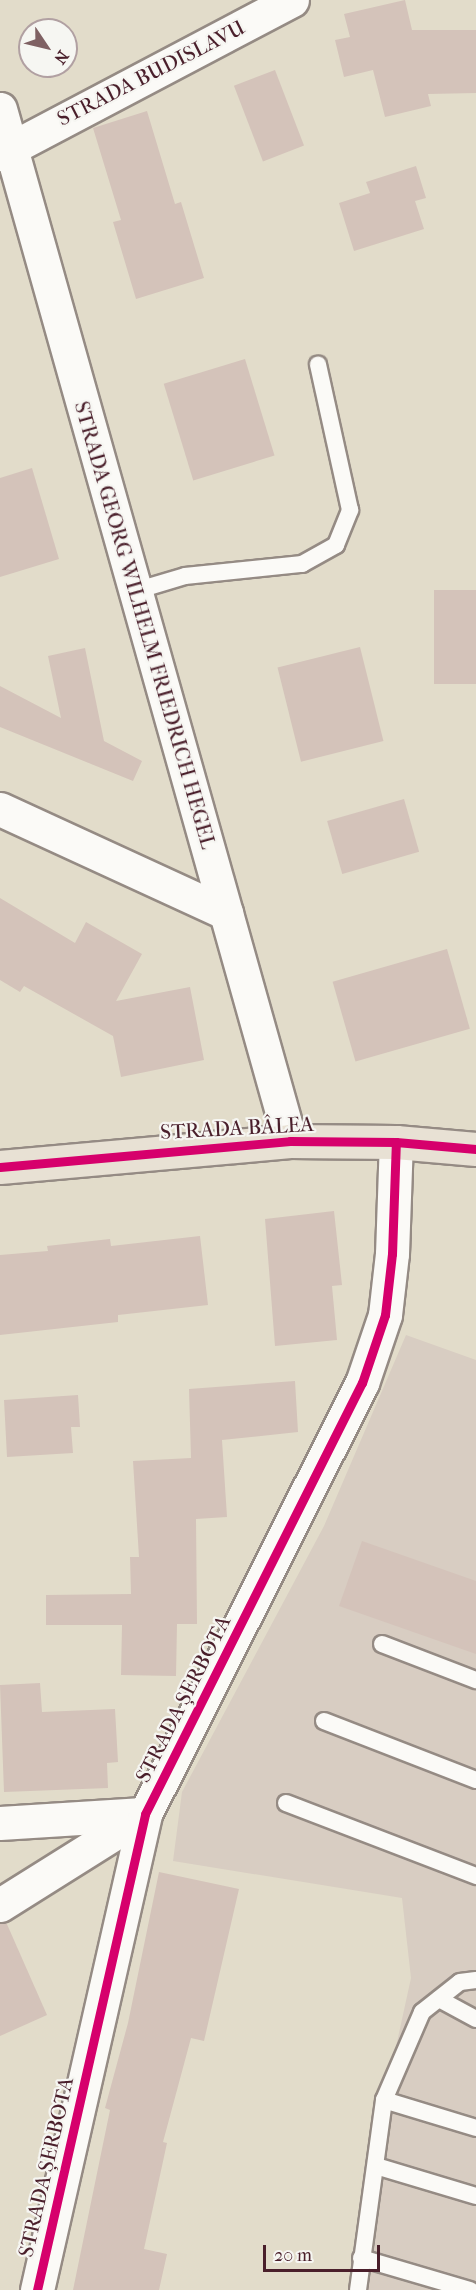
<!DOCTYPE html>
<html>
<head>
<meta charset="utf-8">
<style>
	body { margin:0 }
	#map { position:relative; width:476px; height:2290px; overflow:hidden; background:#e2dcca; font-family:"IM FELL French Canon",serif }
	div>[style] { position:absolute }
	.industrial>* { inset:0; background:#d8cdc2 }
	.building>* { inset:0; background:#d4c3ba; transform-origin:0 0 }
	.roads { filter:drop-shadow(2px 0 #958b84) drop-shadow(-2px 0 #958b84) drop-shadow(0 2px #958b84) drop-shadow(0 -2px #958b84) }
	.service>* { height:16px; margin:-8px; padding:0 8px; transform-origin:8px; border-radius:8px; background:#fbfaf7 }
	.minor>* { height:33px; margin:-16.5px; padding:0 16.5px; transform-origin:16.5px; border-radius:16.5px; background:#fbfaf7 }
	.primary>* { height:33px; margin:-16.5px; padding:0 16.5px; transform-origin:16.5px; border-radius:16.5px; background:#e8e1d4 }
	.cycleway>* { height:9px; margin:-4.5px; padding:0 4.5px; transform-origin:4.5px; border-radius:4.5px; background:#d6006c }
	span { translate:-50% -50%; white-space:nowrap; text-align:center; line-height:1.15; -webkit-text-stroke:4.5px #f6f6f2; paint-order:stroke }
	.street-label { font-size:21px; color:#4a1f2b }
	.north { position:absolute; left:18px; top:18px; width:60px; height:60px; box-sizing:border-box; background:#f6f6f2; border:2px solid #b1a0a2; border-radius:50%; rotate:125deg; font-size:16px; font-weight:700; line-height:24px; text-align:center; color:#4a1f2b }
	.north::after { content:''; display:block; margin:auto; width:21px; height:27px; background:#7f6163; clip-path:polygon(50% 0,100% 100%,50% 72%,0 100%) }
	.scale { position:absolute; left:263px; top:2245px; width:117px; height:27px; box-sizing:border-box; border:3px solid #4a1f2b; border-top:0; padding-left:8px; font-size:18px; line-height:21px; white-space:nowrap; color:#4a1f2b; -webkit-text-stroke:4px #f6f6f2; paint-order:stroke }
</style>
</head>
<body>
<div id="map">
	<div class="industrial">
		<i style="clip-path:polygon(406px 1335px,476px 1360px,476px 2290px,349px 2290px,366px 2184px,411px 1978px,402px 1898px,173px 1861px,182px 1792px,324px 1526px)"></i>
	</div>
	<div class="building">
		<i style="clip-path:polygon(405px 0,412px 30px,476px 30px,476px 93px,428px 94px,431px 106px,385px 117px,373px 70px,344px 77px,335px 40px,350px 37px,344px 14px)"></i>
		<i style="left:275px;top:70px;width:81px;height:44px;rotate:69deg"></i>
		<i style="clip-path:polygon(147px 111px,175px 204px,181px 202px,204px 278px,136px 299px,113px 222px,121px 220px,93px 128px)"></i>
		<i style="clip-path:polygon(416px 166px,426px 198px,415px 201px,424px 229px,354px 251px,339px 203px,370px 193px,366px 182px)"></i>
		<i style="left:245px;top:359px;width:101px;height:85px;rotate:73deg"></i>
		<i style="clip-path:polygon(32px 468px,59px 559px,0 577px,0 478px)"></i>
		<i style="left:476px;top:590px;width:94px;height:42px;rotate:90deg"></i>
		<i style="left:360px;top:647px;width:97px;height:85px;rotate:76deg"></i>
		<i style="clip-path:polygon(85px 648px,104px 741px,142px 761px,133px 781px,0 727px,0 686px,61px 718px,48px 656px)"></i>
		<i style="left:404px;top:799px;width:55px;height:80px;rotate:74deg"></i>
		<i style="clip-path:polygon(0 898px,75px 943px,86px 922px,142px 954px,116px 1001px,190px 987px,204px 1060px,121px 1077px,113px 1036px,24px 986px,20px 992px,0 980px)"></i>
		<i style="left:447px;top:949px;width:83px;height:119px;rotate:74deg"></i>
		<i style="clip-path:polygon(334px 1211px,342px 1285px,332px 1286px,337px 1340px,275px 1346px,265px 1219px)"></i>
		<i style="clip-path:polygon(200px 1236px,208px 1305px,118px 1315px,118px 1322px,0 1335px,0 1255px,48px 1251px,47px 1246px,110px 1239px,111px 1246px)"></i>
		<i style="clip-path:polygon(295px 1381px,298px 1432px,222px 1440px,227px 1517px,196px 1519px,197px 1624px,177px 1624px,176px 1676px,121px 1675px,122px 1625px,46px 1625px,46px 1595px,131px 1594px,130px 1557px,139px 1557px,133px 1461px,191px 1458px,189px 1389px)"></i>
		<i style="clip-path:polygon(78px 1395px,80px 1427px,71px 1427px,73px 1453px,7px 1457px,4px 1400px)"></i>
		<i style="clip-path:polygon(362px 1541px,476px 1581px,476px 1654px,339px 1606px)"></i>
		<i style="clip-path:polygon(40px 1683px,42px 1712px,115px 1709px,118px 1762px,107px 1763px,108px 1788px,4px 1792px,0 1685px)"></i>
		<i style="clip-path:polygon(159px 1872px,239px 1889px,204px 2041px,191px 2038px,163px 2142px,167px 2143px,144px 2249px,167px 2254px,159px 2290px,73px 2290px,110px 2110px,105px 2108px,128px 2023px)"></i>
		<i style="clip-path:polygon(6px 1922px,47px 2015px,0 2036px,0 1924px)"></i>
	</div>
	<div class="roads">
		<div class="service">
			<i style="left:135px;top:591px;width:52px;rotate:-16.7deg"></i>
			<i style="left:185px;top:576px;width:118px;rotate:-5.9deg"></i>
			<i style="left:302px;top:564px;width:39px;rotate:-29deg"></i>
			<i style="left:336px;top:545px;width:38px;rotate:-68deg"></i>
			<i style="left:350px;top:510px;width:149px;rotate:-102.4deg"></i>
			<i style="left:382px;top:1644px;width:101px;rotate:21deg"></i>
			<i style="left:324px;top:1721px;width:163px;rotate:21.2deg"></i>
			<i style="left:286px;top:1803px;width:204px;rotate:21deg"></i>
			<i style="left:439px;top:1999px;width:42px;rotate:28.4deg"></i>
			<i style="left:384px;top:2100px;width:96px;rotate:16.9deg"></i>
			<i style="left:376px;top:2166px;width:104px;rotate:16.7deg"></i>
			<i style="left:361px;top:2258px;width:114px;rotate:16.4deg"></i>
			<i style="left:358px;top:2290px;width:192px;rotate:-82.2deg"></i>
			<i style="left:384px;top:2100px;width:96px;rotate:-66.6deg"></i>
			<i style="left:422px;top:2012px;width:48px;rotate:-38.3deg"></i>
			<i style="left:460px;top:1982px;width:16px;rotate:-7deg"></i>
		</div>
		<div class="minor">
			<i style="left:0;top:109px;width:1072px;rotate:74.3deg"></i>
			<i style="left:0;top:154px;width:330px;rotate:-27.8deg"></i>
			<i style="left:0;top:809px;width:249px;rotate:24.7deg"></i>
			<i style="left:0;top:1823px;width:143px;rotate:-3.6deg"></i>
			<i style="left:0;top:1905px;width:171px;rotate:-32.1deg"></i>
			<i style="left:37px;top:2290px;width:488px;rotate:-77.2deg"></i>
			<i style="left:145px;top:1814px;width:483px;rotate:-63.3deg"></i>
			<i style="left:362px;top:1383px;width:72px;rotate:-71.3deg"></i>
			<i style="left:385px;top:1315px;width:61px;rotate:-83.5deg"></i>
			<i style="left:392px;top:1254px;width:112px;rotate:-88deg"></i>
		</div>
		<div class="primary">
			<i style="left:0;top:1167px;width:291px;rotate:-5.1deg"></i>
			<i style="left:290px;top:1141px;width:106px;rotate:0.5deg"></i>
			<i style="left:396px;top:1142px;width:80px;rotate:5deg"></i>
		</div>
	</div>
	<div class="cycleway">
		<i style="left:0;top:1167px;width:291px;rotate:-5.1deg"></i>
		<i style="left:290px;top:1141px;width:106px;rotate:0.5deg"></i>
		<i style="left:396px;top:1142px;width:80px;rotate:5deg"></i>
		<i style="left:37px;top:2290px;width:488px;rotate:-77.2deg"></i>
		<i style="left:145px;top:1814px;width:483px;rotate:-63.3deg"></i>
		<i style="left:362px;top:1383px;width:72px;rotate:-71.3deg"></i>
		<i style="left:385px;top:1315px;width:61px;rotate:-83.5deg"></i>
		<i style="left:392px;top:1254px;width:112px;rotate:-88deg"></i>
	</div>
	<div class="street-label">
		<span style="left:151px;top:73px;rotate:-27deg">STRADA BUDISLAVU</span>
		<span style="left:145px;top:625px;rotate:74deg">STRADA GEORG WILHELM FRIEDRICH HEGEL</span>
		<span style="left:237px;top:1128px;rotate:-3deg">STRADA BÂLEA</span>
		<span style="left:183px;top:1699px;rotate:-63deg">STRADA ȘERBOTA</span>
		<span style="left:46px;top:2167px;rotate:-77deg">STRADA ȘERBOTA</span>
	</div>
	<div class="north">N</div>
	<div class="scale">20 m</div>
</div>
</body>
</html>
